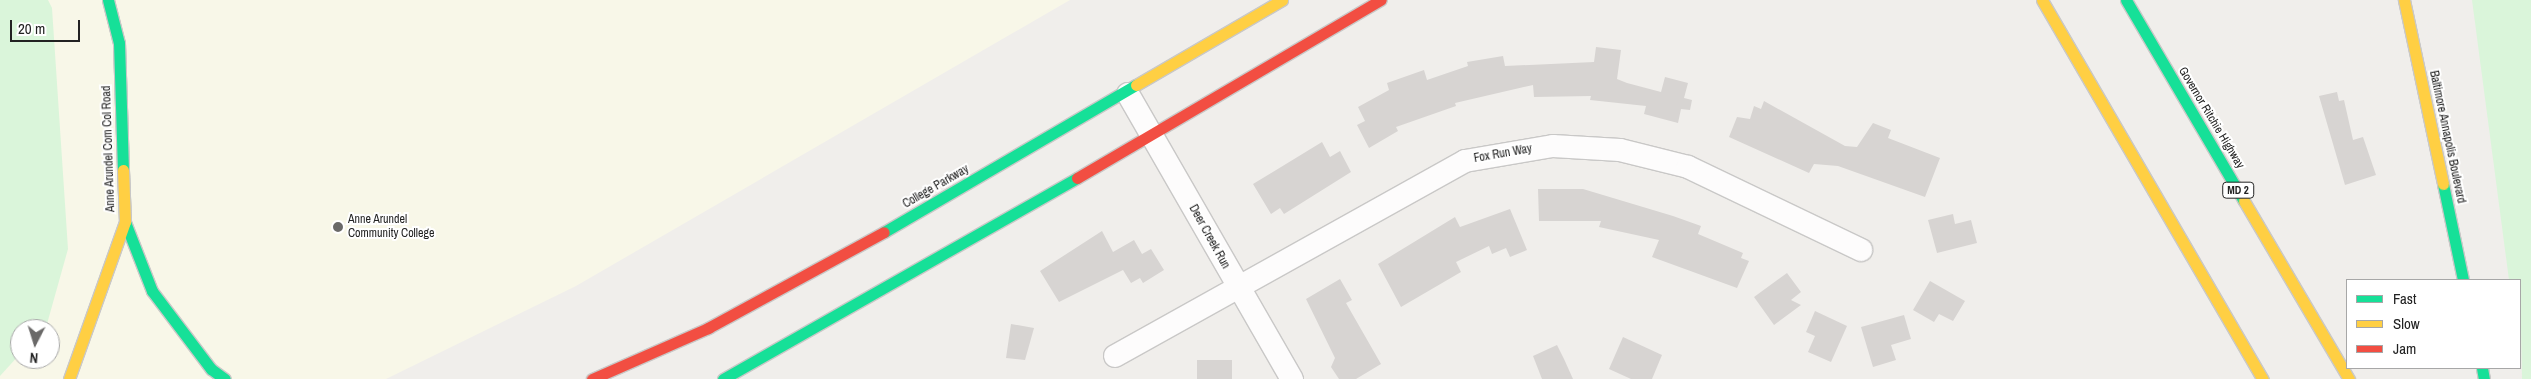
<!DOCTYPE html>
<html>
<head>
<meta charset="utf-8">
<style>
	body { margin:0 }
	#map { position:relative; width:2531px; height:379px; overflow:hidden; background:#f0eeeb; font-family:"Archivo Narrow",sans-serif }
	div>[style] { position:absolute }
	.education>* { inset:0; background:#f8f7e8 }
	.park>* { inset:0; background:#daf5da }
	.building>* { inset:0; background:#d7d4d2; transform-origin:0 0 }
	.roads { filter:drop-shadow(1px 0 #c9c8c7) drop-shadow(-1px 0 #c9c8c7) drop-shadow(0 1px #c9c8c7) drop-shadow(0 -1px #c9c8c7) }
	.street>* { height:22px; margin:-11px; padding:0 11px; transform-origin:11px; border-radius:11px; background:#fdfcfc }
	.fast>* { height:11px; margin:-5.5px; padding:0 5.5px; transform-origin:5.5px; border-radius:5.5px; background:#16e098 }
	.slow>* { height:11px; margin:-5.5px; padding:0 5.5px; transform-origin:5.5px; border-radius:5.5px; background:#ffcf43 }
	.jam>* { height:11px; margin:-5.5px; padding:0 5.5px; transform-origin:5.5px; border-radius:5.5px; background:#f24e42 }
	.dots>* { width:14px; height:14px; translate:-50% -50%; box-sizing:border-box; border:2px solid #fff; border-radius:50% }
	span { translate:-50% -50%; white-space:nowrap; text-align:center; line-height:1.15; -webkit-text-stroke:4px #fff; paint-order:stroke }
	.shield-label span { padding:1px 4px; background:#fff; border:1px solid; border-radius:4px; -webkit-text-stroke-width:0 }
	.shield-label { font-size:11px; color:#222; font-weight:700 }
	.street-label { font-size:12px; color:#222 }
	.poi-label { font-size:12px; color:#222 }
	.left { translate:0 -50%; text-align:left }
	.legend { position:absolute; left:2346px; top:279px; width:175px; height:90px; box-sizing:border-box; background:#fff; border:1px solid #a7a7a7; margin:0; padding:6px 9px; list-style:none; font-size:15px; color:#222 }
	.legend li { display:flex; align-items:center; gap:10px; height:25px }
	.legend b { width:25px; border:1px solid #a7a7a7 }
	.north { position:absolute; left:10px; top:319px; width:50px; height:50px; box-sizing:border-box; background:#fff; border:1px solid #a7a7a7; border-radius:50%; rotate:185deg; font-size:14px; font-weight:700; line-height:20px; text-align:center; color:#222 }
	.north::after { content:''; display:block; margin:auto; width:18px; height:22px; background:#6a6968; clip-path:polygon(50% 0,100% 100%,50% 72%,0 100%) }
	.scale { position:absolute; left:10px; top:20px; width:70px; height:22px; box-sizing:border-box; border:2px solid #222; border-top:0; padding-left:6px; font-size:15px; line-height:18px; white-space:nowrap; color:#222; -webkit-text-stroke:4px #fff; paint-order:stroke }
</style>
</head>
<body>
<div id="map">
	<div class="education">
		<i style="clip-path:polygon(evenodd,0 0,1070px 0,576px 286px,386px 379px,0 379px,0 0,20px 329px,50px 329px,50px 359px,20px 359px,20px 329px)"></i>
	</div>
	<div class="park">
		<i style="clip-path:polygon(0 0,48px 0,52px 8px,68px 249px,47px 324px,43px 329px,20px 329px,20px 354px,0 376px)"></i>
		<i style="clip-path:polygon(2472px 0,2531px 0,2531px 379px,2522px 379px,2520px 280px,2509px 280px)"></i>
	</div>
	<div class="building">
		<i style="clip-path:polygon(1596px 47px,1621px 50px,1617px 79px,1627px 83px,1661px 92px,1665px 77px,1688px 83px,1684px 98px,1692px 100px,1690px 110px,1681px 109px,1678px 123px,1644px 114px,1646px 106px,1590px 100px,1591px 96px,1534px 97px,1533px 85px,1455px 103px,1456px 106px,1396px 127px,1398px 131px,1369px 148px,1357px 125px,1365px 121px,1358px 107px,1389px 90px,1387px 83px,1424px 70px,1427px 80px,1468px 66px,1467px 62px,1503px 56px,1505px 66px,1594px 62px)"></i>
		<i style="clip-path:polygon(2337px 92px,2339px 101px,2344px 100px,2353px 140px,2363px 137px,2376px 175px,2345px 185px,2319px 96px)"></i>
		<i style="clip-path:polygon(1764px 101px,1845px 146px,1857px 147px,1873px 123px,1891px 130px,1888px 138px,1940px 158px,1925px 197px,1838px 166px,1814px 164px,1809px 173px,1729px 137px,1737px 117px,1750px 119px,1754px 106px,1761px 109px)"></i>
		<i style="clip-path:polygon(1322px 142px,1330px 157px,1340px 151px,1351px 172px,1284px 214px,1280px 208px,1271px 214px,1253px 184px)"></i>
		<i style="clip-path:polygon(1538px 189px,1583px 189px,1673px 216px,1701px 226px,1698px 234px,1743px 253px,1741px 258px,1749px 261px,1737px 288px,1652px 257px,1659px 240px,1599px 227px,1601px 221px,1539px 221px)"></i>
		<i style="clip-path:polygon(1510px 209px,1527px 250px,1510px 257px,1506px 248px,1492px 254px,1489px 246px,1456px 262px,1461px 272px,1401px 307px,1378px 264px,1455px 217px,1460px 227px)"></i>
		<i style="clip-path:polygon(1953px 214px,1955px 224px,1971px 220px,1977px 243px,1937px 253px,1928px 220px)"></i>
		<i style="clip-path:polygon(1102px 231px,1113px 252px,1134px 240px,1142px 254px,1151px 249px,1164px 270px,1143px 283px,1140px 278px,1131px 283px,1123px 270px,1059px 302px,1040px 271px)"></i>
		<i style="clip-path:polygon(1787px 273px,1801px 292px,1791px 300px,1801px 305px,1774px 325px,1754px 297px)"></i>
		<i style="clip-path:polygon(1340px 279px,1352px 300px,1346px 303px,1381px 364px,1356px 379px,1339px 379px,1331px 367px,1335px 358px,1306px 299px)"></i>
		<i style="clip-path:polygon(1930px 281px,1965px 301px,1953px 321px,1939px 314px,1934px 322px,1913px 310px)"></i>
		<i style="clip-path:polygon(1815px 311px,1847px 326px,1831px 362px,1808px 352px,1815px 336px,1806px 332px)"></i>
		<i style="clip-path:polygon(1904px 315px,1911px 339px,1891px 345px,1896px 360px,1873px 367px,1861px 327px)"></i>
		<i style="clip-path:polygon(1011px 324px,1034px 328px,1025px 360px,1006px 358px)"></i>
		<i style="clip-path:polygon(1623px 337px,1662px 355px,1652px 379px,1631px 379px,1609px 369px)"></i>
		<i style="clip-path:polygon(1557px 345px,1564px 359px,1573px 379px,1542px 379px,1533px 356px)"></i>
		<i style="left:1232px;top:360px;width:19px;height:35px;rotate:90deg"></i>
	</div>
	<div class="roads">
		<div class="street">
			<i style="left:1128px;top:94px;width:329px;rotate:60.1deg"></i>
			<i style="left:1115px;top:356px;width:401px;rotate:-29.1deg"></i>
			<i style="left:1465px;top:161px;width:89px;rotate:-9.7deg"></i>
			<i style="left:1553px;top:146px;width:67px;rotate:3.4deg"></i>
			<i style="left:1620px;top:150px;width:70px;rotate:14deg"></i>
			<i style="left:1688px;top:167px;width:192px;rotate:25.6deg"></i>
		</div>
		<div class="fast">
			<i style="left:108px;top:0;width:44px;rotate:75.7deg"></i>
			<i style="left:119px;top:43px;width:127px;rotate:88.2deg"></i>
			<i style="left:2126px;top:0;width:233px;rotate:59.6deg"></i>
			<i style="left:2443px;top:184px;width:98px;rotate:78.2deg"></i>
			<i style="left:125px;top:222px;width:74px;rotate:68.6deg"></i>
			<i style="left:152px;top:291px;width:98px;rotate:52.9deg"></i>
			<i style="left:211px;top:369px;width:17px;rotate:36deg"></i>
			<i style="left:884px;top:232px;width:292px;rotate:-30.3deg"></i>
			<i style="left:2482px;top:368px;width:11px;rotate:80deg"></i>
			<i style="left:723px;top:379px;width:407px;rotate:-29.6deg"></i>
		</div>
		<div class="slow">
			<i style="left:2042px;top:0;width:439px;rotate:59.8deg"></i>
			<i style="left:2404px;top:0;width:188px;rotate:78deg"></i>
			<i style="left:1136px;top:85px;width:169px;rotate:-30.2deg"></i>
			<i style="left:2244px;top:201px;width:207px;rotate:59.5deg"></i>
			<i style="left:69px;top:379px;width:167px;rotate:-70.4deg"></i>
			<i style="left:125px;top:222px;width:52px;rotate:-92.2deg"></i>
		</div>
		<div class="jam">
			<i style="left:1077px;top:178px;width:352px;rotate:-30.4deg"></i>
			<i style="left:592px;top:379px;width:127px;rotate:-23.7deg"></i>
			<i style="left:708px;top:328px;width:200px;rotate:-28.6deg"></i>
		</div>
	</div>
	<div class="dots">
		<i style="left:338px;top:227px;background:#6a6968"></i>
	</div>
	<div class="shield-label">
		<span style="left:2238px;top:190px">MD 2</span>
	</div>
	<div class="street-label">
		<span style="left:2211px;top:118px;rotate:59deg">Governor Ritchie Highway</span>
		<span style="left:2447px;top:137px;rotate:78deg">Baltimore Annapolis Boulevard</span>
		<span style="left:109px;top:149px;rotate:-92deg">Anne Arundel Com Col Road</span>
		<span style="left:1503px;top:154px;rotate:-10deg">Fox Run Way</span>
		<span style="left:936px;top:187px;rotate:-30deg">College Parkway</span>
		<span style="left:1209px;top:237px;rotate:61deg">Deer Creek Run</span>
	</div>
	<div class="poi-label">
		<span class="left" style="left:348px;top:227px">Anne Arundel<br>Community College</span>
	</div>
	<ul class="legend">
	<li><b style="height:6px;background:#16e098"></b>Fast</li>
	<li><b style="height:6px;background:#ffcf43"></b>Slow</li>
	<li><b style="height:6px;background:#f24e42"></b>Jam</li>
	</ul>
	<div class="north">N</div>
	<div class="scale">20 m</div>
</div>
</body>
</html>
